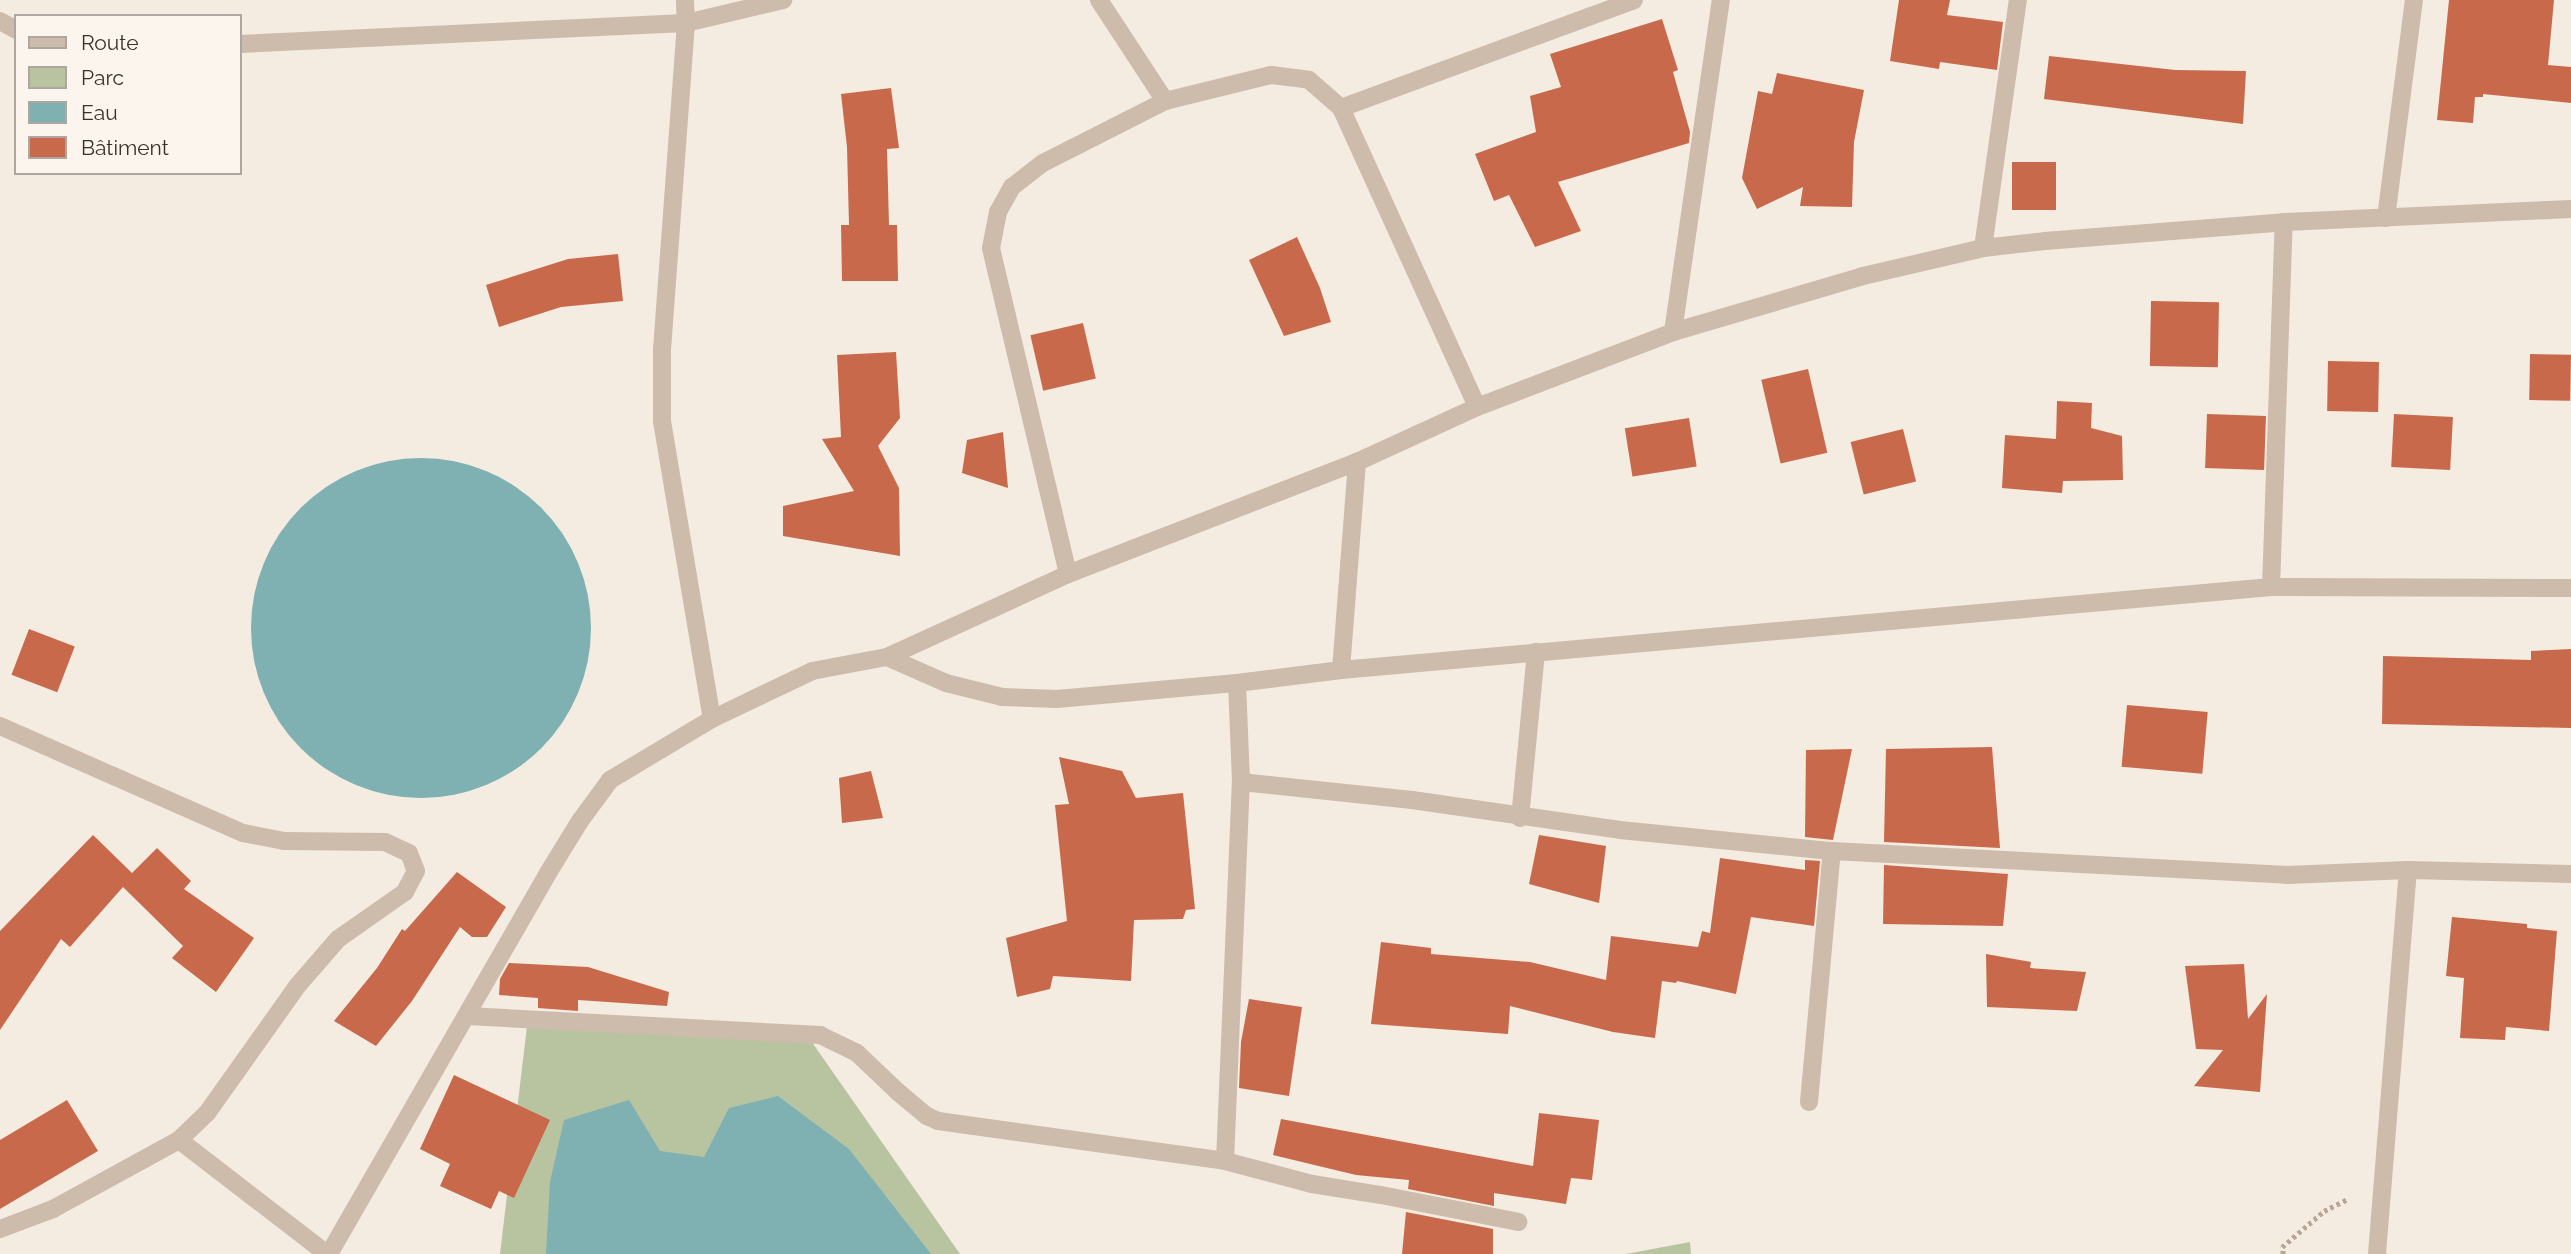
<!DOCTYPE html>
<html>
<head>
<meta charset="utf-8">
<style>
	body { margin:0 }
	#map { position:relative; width:2571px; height:1254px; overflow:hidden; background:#f4ebe1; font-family:Raleway,sans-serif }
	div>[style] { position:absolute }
	.green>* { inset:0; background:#b8c4a0 }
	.water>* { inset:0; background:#7fb0b2 }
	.round { border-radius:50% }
	.building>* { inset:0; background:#c8694b; transform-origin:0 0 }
	.path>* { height:4.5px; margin-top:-2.25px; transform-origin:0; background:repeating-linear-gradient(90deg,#b9a596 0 3.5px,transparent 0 7px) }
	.street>* { height:18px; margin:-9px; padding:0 9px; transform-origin:9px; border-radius:9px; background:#cdbbac }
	span { translate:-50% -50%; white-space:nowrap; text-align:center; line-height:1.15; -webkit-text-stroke:5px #fbf5ee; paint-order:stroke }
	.legend { position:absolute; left:14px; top:14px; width:228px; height:161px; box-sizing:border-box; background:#fbf5ee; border:2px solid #aea6a0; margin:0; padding:9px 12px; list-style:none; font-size:21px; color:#3b302b }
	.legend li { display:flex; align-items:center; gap:14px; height:35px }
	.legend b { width:35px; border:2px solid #aea6a0 }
</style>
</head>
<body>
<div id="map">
	<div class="green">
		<i style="clip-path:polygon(527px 1026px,809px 1038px,960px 1254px,500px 1254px)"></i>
		<i style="clip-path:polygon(1690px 1242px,1691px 1254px,1626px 1254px)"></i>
	</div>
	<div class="water">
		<i class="round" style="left:251px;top:458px;width:340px;height:340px"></i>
		<i style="clip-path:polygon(778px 1096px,849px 1149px,931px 1254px,546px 1254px,550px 1182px,564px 1120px,629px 1100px,660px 1151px,704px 1157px,729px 1108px)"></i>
	</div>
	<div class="building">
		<i style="clip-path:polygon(1899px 0,1950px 0,1947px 15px,2003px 22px,1997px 70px,1940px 62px,1939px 69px,1890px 61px)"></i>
		<i style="clip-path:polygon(2449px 0,2554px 0,2548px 65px,2571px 67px,2571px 103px,2483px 94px,2483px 97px,2475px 97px,2473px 123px,2437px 120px)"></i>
		<i style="clip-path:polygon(1662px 19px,1678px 70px,1673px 72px,1690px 132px,1689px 143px,1558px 182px,1581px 231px,1535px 247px,1509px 195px,1494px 201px,1475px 154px,1536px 132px,1530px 96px,1561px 87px,1550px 54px)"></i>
		<i style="clip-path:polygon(2049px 56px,2175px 70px,2246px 71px,2243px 124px,2044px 99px)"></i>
		<i style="clip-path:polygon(1777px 73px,1864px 90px,1854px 142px,1852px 207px,1800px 206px,1803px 187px,1757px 209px,1742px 178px,1758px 91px,1772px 94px)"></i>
		<i style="clip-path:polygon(891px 88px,899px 148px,887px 149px,889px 225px,897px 225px,898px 281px,842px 281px,841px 225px,849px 225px,847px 147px,841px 94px)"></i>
		<i style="left:2012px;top:162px;width:44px;height:48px"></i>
		<i style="clip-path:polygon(1297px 237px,1320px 288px,1331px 322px,1284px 336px,1249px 260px)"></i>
		<i style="clip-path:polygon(618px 254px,623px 301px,561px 307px,499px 327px,486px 285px,568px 259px)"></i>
		<i style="left:2151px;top:301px;width:68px;height:65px;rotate:1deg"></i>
		<i style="left:1083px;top:323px;width:57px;height:54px;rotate:77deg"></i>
		<i style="clip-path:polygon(896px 352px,900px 418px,878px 446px,899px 488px,900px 556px,783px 536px,783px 506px,854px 491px,822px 439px,841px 437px,837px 355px)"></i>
		<i style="left:2530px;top:354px;width:41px;height:46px;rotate:1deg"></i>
		<i style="left:2328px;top:361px;width:51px;height:50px;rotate:1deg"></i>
		<i style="left:1808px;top:369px;width:86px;height:48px;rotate:77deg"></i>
		<i style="clip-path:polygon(2057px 401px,2092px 403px,2091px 428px,2122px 436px,2123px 480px,2063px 481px,2062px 493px,2002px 488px,2005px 435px,2056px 439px)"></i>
		<i style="left:2207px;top:414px;width:59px;height:54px;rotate:2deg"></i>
		<i style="left:2394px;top:414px;width:59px;height:53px;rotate:3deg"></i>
		<i style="left:1689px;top:418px;width:49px;height:65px;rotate:81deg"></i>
		<i style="left:1903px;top:429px;width:54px;height:54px;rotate:76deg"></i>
		<i style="clip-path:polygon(1003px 432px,1008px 488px,962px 473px,967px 440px)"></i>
		<i style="left:29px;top:629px;width:49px;height:49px;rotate:21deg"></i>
		<i style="clip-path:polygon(2571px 649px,2571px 728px,2382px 724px,2383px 656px,2531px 660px,2531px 651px)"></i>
		<i style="left:2127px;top:705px;width:81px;height:62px;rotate:5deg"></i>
		<i style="clip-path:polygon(1992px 747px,2000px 848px,1884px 842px,1886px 749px)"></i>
		<i style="clip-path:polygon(1852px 749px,1833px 840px,1805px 837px,1806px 750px)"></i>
		<i style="clip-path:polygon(1059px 757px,1122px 771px,1136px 798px,1183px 793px,1195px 909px,1186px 910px,1183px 919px,1134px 920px,1131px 981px,1053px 976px,1050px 989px,1017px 997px,1006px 938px,1067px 921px,1055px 805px,1069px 804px)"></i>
		<i style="clip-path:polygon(871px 771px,883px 818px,842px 823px,839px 778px)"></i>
		<i style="clip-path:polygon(93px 835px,132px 873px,157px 848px,191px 881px,184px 889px,254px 938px,216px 992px,172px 958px,183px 946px,123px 887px,70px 947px,61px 939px,0 1030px,0 931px)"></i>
		<i style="clip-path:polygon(1539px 835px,1606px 846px,1599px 903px,1529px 884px)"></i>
		<i style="clip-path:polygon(1720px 858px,1805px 870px,1805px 860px,1820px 861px,1814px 926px,1751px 917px,1736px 994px,1677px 981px,1676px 983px,1662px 981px,1655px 1038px,1613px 1032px,1510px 1006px,1508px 1034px,1371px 1024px,1381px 942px,1431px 948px,1431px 954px,1530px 962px,1606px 980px,1611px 936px,1698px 947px,1702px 931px,1710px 933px)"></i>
		<i style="clip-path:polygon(1884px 865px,2008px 874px,2003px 926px,1883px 924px)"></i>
		<i style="clip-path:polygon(457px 872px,506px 907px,487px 937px,472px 937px,460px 927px,412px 1001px,376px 1046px,334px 1021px,377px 968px,402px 929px,405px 931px)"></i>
		<i style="clip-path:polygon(2452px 917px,2527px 924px,2527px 928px,2557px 931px,2549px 1031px,2506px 1027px,2505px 1040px,2460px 1038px,2464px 978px,2446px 976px)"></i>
		<i style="clip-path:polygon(1986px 954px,2031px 962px,2030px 968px,2086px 972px,2077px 1011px,1987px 1007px)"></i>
		<i style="clip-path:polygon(509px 963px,588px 967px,669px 992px,667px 1006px,578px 1000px,578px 1011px,538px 1008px,538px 998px,499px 995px,500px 979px)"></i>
		<i style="clip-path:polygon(2244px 964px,2248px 1019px,2267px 994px,2260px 1092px,2194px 1086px,2223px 1050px,2196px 1049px,2185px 966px)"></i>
		<i style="clip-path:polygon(1249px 999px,1302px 1007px,1289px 1096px,1239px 1088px,1241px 1042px)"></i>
		<i style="clip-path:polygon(454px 1075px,550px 1120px,514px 1198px,499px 1191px,491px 1209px,440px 1186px,450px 1164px,420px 1149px)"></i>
		<i style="clip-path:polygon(67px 1100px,98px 1151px,0 1209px,0 1140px)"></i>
		<i style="clip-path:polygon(1539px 1113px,1599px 1120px,1592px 1180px,1571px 1178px,1566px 1204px,1494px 1193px,1494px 1206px,1408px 1189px,1409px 1180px,1356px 1175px,1273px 1155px,1281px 1119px,1533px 1166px)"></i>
		<i style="clip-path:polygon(1406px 1212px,1493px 1229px,1493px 1254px,1402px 1254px)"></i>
	</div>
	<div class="path">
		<i style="left:2283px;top:1254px;width:7px;rotate:-98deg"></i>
		<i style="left:2282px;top:1247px;width:55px;rotate:-40.6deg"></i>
		<i style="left:2324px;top:1211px;width:27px;rotate:-27deg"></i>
	</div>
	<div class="street">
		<i style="left:685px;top:0;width:23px;rotate:88deg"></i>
		<i style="left:686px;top:23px;width:327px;rotate:94.2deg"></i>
		<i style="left:662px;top:349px;width:72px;rotate:90deg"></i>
		<i style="left:662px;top:421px;width:302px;rotate:80.5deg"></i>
		<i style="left:1099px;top:0;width:121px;rotate:56.8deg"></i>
		<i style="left:0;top:21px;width:18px;rotate:29deg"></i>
		<i style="left:240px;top:44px;width:446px;rotate:-2.7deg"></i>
		<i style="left:686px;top:23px;width:100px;rotate:-13.3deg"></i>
		<i style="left:1341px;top:108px;width:312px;rotate:-20.2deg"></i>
		<i style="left:2386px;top:218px;width:220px;rotate:-82.7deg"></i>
		<i style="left:1983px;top:248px;width:250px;rotate:-82deg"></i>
		<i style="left:1673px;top:332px;width:335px;rotate:-81.8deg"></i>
		<i style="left:1068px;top:574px;width:335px;rotate:-103.3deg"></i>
		<i style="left:991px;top:248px;width:37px;rotate:-79deg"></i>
		<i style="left:998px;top:212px;width:29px;rotate:-61deg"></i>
		<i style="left:1012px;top:187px;width:39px;rotate:-38deg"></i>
		<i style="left:1043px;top:163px;width:137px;rotate:-26.9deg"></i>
		<i style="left:1165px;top:101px;width:109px;rotate:-13.8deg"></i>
		<i style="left:1271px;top:75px;width:38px;rotate:7deg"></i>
		<i style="left:1309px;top:80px;width:43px;rotate:41.2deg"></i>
		<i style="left:1341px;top:108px;width:328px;rotate:65.5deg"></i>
		<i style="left:2271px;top:587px;width:365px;rotate:-88deg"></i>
		<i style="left:887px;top:657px;width:64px;rotate:23.8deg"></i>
		<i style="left:946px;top:683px;width:58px;rotate:14deg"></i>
		<i style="left:1002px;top:697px;width:55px;rotate:2.1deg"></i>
		<i style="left:1057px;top:699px;width:181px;rotate:-5.1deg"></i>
		<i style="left:1237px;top:683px;width:105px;rotate:-7.1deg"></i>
		<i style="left:1341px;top:670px;width:934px;rotate:-5.1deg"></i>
		<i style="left:2271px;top:587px;width:300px;rotate:0.2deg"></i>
		<i style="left:1341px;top:670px;width:209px;rotate:-85.6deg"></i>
		<i style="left:0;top:726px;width:266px;rotate:23.8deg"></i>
		<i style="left:243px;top:833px;width:42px;rotate:11deg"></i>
		<i style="left:284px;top:841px;width:101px;rotate:0.6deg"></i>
		<i style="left:385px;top:842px;width:26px;rotate:25deg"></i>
		<i style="left:409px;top:853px;width:19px;rotate:69deg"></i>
		<i style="left:416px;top:871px;width:24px;rotate:118deg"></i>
		<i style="left:405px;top:892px;width:82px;rotate:145deg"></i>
		<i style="left:338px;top:939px;width:61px;rotate:131deg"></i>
		<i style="left:298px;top:985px;width:157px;rotate:125.4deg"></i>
		<i style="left:207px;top:1113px;width:39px;rotate:136deg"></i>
		<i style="left:179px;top:1140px;width:144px;rotate:151.3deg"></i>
		<i style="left:53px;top:1209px;width:57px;rotate:159.3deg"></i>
		<i style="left:1241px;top:782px;width:172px;rotate:6deg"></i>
		<i style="left:1412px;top:800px;width:210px;rotate:8.2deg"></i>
		<i style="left:1620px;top:830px;width:213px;rotate:5.7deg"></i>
		<i style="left:1832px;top:851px;width:456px;rotate:3deg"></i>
		<i style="left:2287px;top:875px;width:121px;rotate:-2.4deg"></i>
		<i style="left:2408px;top:870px;width:163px;rotate:1.4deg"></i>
		<i style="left:1520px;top:818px;width:167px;rotate:-84.5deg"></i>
		<i style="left:468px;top:1016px;width:353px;rotate:3.1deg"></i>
		<i style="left:820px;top:1035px;width:41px;rotate:25.9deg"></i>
		<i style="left:857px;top:1053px;width:57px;rotate:43.6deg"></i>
		<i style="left:898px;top:1092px;width:38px;rotate:40deg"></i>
		<i style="left:927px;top:1116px;width:12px;rotate:24deg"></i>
		<i style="left:938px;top:1121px;width:290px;rotate:7.9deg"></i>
		<i style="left:1225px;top:1161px;width:90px;rotate:14.8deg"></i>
		<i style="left:1312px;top:1184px;width:70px;rotate:9.1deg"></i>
		<i style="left:1381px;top:1195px;width:140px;rotate:11.1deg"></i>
		<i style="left:1809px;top:1102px;width:252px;rotate:-84.8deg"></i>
		<i style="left:179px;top:1140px;width:187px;rotate:37.6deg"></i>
		<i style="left:1225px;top:1161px;width:379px;rotate:-87.6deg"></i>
		<i style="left:1241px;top:782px;width:99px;rotate:-92.3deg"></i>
		<i style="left:329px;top:1254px;width:439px;rotate:-60.1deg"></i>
		<i style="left:548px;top:873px;width:61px;rotate:-58.4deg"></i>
		<i style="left:580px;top:821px;width:51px;rotate:-53.8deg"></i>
		<i style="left:610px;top:780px;width:119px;rotate:-30.9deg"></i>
		<i style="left:712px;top:719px;width:111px;rotate:-25.6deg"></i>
		<i style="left:812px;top:671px;width:76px;rotate:-10.6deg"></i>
		<i style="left:887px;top:657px;width:199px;rotate:-24.6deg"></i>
		<i style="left:1068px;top:574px;width:310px;rotate:-21.2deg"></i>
		<i style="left:1357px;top:462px;width:132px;rotate:-24.6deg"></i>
		<i style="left:1477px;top:407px;width:210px;rotate:-20.9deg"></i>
		<i style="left:1673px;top:332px;width:198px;rotate:-16.4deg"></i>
		<i style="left:1863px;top:276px;width:123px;rotate:-13.1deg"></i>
		<i style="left:1983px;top:248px;width:62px;rotate:-6.4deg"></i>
		<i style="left:2045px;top:241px;width:240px;rotate:-4.5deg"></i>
		<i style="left:2284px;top:222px;width:287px;rotate:-2.6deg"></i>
		<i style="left:2377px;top:1254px;width:385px;rotate:-85.4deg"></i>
	</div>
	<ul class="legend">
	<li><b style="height:9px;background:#cdbbac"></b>Route</li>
	<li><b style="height:19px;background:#b8c4a0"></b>Parc</li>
	<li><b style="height:19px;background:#7fb0b2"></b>Eau</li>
	<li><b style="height:19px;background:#c8694b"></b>Bâtiment</li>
	</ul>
</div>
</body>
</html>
